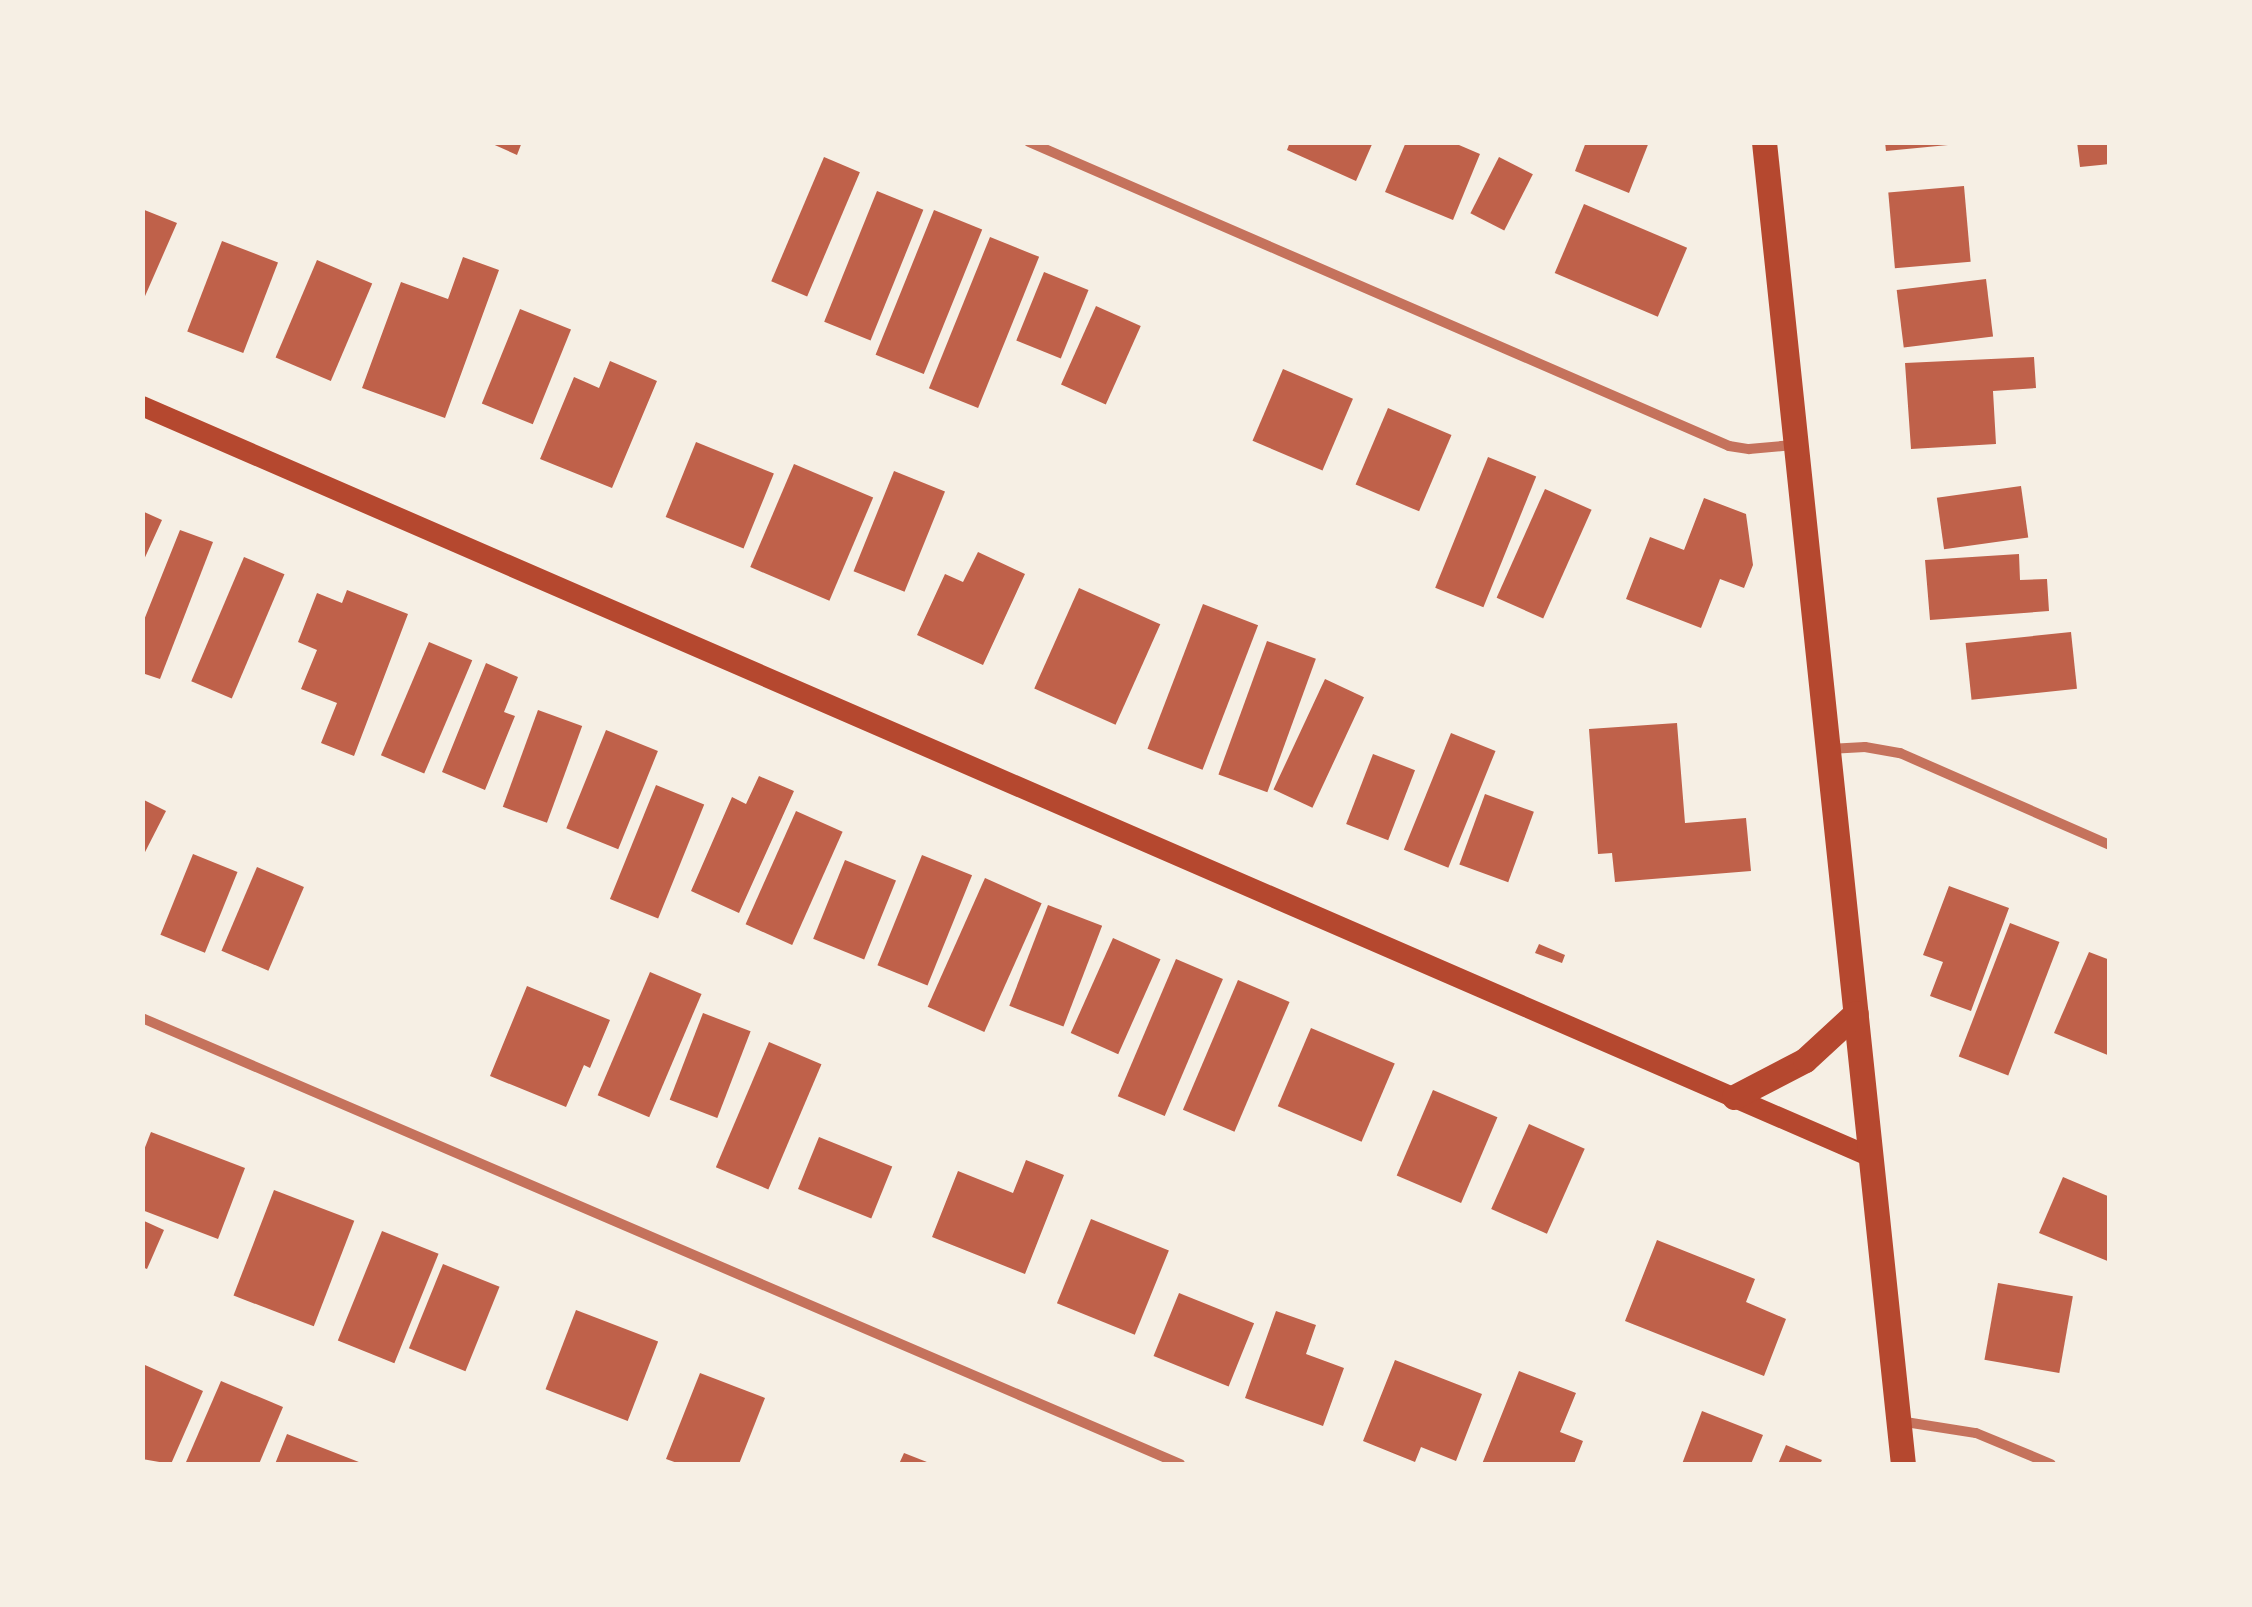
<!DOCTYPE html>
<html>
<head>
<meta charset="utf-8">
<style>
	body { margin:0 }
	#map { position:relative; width:2252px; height:1607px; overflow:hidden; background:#f6efe4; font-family:"Playfair Display",serif }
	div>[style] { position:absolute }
	.building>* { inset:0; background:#bf614a; transform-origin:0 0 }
	.minor>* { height:10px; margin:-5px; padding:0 5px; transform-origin:5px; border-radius:5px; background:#c5725c }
	.secondary>* { height:20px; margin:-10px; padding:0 10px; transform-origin:10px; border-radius:10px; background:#b5482f }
	.primary>* { height:25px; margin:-12.5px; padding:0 12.5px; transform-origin:12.5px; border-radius:12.5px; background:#b5482f }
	span { translate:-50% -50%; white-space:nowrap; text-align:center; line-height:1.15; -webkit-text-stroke:8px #f6efe4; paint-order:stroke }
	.frame { position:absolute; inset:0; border:145px solid #f6efe4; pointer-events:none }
</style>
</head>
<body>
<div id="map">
	<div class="building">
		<i style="clip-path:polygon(488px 142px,522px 142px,517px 155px)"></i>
		<i style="clip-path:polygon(1290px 142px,1373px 142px,1356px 181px,1287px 150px)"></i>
		<i style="clip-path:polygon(1406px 142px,1452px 142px,1480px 154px,1453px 220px,1385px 192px)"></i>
		<i style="clip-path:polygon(1586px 142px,1649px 142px,1629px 193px,1575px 171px)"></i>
		<i style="clip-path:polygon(1885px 142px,1948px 142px,1948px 145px,1886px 151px)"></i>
		<i style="clip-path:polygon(2077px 142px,2110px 142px,2110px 164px,2080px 167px)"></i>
		<i style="left:824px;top:157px;width:39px;height:135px;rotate:23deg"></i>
		<i style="left:1499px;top:157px;width:38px;height:63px;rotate:27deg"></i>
		<i style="left:1964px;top:186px;width:76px;height:76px;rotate:85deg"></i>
		<i style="left:877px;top:191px;width:50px;height:141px;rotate:22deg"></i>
		<i style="left:1584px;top:204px;width:112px;height:75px;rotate:23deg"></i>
		<i style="clip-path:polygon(142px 209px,177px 223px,142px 303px)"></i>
		<i style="left:934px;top:210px;width:52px;height:156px;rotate:22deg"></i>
		<i style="left:990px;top:237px;width:53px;height:163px;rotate:22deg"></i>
		<i style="left:222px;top:241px;width:60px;height:97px;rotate:21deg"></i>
		<i style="clip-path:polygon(463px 257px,499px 270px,445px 418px,362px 388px,401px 282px,448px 299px)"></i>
		<i style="left:317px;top:260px;width:60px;height:106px;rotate:23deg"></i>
		<i style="left:1044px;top:272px;width:48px;height:74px;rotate:22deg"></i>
		<i style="left:1986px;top:279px;width:58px;height:90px;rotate:83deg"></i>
		<i style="left:1096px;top:306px;width:49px;height:86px;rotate:24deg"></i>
		<i style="left:520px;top:309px;width:55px;height:102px;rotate:22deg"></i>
		<i style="clip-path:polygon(2034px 357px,2036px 388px,1993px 391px,1996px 444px,1911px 449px,1905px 363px)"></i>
		<i style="clip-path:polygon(610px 361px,657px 381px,612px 488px,540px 459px,574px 377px,599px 388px)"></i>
		<i style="left:1283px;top:369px;width:76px;height:78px;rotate:23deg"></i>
		<i style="left:1388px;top:408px;width:69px;height:83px;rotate:23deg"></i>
		<i style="left:696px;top:442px;width:84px;height:81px;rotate:22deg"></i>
		<i style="left:1488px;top:457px;width:52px;height:141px;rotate:22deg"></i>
		<i style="left:794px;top:464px;width:86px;height:112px;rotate:23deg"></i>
		<i style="left:894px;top:471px;width:55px;height:108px;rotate:22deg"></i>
		<i style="left:2021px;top:486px;width:52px;height:85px;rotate:82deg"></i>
		<i style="left:1545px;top:489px;width:51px;height:119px;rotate:24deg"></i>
		<i style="clip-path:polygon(1704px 498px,1746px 514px,1753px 565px,1744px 588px,1720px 579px,1701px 628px,1626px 599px,1650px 537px,1684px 550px)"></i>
		<i style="clip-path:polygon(142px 511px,162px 520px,142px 564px)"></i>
		<i style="clip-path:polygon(180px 530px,213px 542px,160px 679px,142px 673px,142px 625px)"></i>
		<i style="clip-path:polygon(978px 552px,1025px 574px,983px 665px,917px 635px,945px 574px,963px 582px)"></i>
		<i style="clip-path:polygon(2019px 554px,2020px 580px,2047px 579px,2049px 611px,1930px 620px,1925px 560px)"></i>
		<i style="left:244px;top:557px;width:44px;height:135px;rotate:23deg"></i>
		<i style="left:1079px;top:588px;width:89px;height:110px;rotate:24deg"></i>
		<i style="clip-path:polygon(347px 590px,408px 614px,354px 756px,321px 743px,337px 703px,301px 689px,317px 650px,298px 642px,317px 593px,342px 603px)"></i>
		<i style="left:1203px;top:604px;width:59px;height:155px;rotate:21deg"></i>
		<i style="left:2071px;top:632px;width:57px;height:106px;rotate:84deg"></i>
		<i style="left:1267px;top:641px;width:52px;height:142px;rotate:20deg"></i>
		<i style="left:429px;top:642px;width:47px;height:123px;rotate:23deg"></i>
		<i style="clip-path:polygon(486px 663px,518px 677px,504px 712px,515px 716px,485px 790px,442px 772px)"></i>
		<i style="left:1325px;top:679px;width:43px;height:122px;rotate:25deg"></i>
		<i style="left:538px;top:710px;width:47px;height:103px;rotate:20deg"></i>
		<i style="clip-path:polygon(1677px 723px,1685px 823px,1746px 818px,1751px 871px,1615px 882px,1612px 853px,1598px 854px,1589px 729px)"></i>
		<i style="left:606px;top:730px;width:56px;height:106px;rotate:22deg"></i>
		<i style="left:1451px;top:733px;width:48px;height:126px;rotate:22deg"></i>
		<i style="left:1373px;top:754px;width:45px;height:75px;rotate:21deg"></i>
		<i style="clip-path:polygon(759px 776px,794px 791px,739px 913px,691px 891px,732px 797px,746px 804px)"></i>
		<i style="left:656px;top:785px;width:52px;height:123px;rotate:22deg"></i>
		<i style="left:1485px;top:794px;width:52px;height:75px;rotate:20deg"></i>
		<i style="clip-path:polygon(142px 799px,166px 811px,142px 858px)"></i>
		<i style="left:796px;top:811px;width:51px;height:124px;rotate:24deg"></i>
		<i style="left:193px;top:854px;width:48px;height:87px;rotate:22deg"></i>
		<i style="left:922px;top:855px;width:54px;height:119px;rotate:22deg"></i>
		<i style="left:845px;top:860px;width:55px;height:85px;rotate:22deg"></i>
		<i style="left:257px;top:867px;width:51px;height:91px;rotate:23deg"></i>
		<i style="left:985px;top:878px;width:62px;height:141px;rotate:24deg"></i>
		<i style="clip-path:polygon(1949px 886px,2009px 908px,1971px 1011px,1930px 996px,1943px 962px,1923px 955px)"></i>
		<i style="left:1048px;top:905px;width:58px;height:108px;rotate:21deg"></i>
		<i style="left:2010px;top:923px;width:53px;height:143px;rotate:21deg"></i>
		<i style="left:1113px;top:938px;width:52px;height:104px;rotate:24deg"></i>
		<i style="clip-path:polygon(1539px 944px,1565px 955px,1562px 963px,1535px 953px)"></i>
		<i style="clip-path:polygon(2089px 952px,2110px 960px,2110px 1056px,2054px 1033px)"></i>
		<i style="left:1176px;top:959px;width:51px;height:149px;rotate:23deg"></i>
		<i style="left:650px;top:972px;width:56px;height:134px;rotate:23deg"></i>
		<i style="left:1238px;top:980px;width:56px;height:141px;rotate:23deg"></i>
		<i style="clip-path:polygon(527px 986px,610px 1020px,590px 1068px,584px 1065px,566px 1107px,490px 1076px)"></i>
		<i style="left:703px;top:1013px;width:51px;height:93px;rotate:21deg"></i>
		<i style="left:1311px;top:1028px;width:91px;height:85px;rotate:23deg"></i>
		<i style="left:769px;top:1042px;width:57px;height:136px;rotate:23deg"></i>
		<i style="left:1433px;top:1090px;width:70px;height:93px;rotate:23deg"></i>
		<i style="left:1529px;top:1124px;width:61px;height:93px;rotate:24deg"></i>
		<i style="clip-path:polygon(151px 1132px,245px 1168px,218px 1239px,142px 1210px,142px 1155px)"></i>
		<i style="left:819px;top:1137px;width:79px;height:56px;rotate:22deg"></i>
		<i style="clip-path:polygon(1026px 1160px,1064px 1175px,1025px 1274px,932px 1237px,958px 1171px,1013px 1193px)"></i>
		<i style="clip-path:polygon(2063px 1177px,2110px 1197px,2110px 1262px,2039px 1233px)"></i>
		<i style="left:274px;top:1190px;width:86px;height:113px;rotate:21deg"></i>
		<i style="left:1091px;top:1219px;width:84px;height:91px;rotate:22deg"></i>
		<i style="clip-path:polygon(142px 1220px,164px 1230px,147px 1269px,142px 1267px)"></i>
		<i style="left:382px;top:1231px;width:61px;height:118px;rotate:22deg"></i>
		<i style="clip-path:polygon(1657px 1240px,1755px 1279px,1746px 1302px,1786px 1319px,1764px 1376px,1625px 1321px)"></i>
		<i style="left:443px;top:1264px;width:61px;height:91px;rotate:22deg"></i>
		<i style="left:1998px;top:1283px;width:76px;height:78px;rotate:10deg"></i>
		<i style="left:1179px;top:1293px;width:81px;height:68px;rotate:22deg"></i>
		<i style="left:576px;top:1310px;width:88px;height:85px;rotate:21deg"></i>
		<i style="clip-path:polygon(1276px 1311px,1316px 1325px,1306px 1354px,1344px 1368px,1323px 1426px,1245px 1398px)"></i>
		<i style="clip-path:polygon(1395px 1360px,1482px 1394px,1456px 1461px,1421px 1447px,1415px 1462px,1363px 1441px)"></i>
		<i style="clip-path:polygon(145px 1365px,203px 1391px,171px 1464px,142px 1459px)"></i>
		<i style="clip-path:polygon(1519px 1371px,1576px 1393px,1560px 1432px,1583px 1441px,1574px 1464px,1482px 1464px)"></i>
		<i style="clip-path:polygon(700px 1373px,765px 1398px,739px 1464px,680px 1464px,666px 1459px)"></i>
		<i style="clip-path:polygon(221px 1381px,283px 1407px,259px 1464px,186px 1462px)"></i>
		<i style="clip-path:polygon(1702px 1411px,1763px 1435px,1751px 1464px,1682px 1464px)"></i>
		<i style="clip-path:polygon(287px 1434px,364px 1464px,275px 1464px)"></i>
		<i style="clip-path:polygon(1786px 1445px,1822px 1460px,1820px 1464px,1778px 1464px)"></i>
		<i style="clip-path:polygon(904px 1453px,932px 1464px,899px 1464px)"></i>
	</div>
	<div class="minor">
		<i style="left:1029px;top:142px;width:763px;rotate:23.47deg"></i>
		<i style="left:1729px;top:446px;width:20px;rotate:9deg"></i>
		<i style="left:1749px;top:449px;width:44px;rotate:-5.2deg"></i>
		<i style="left:1829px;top:749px;width:36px;rotate:-3deg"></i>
		<i style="left:1865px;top:747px;width:36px;rotate:10deg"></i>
		<i style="left:1900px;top:753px;width:229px;rotate:23.7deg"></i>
		<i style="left:142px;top:1018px;width:1130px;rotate:23.25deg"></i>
		<i style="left:1899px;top:1421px;width:78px;rotate:8.9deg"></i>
		<i style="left:1976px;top:1433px;width:81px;rotate:22.5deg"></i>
	</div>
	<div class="secondary">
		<i style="left:142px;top:406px;width:1885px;rotate:23.48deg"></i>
	</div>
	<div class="primary">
		<i style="left:1764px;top:142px;width:1329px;rotate:84deg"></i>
		<i style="left:1734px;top:1097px;width:80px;rotate:-27.5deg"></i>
		<i style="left:1805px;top:1060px;width:69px;rotate:-42.7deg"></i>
	</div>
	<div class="frame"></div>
</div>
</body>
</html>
